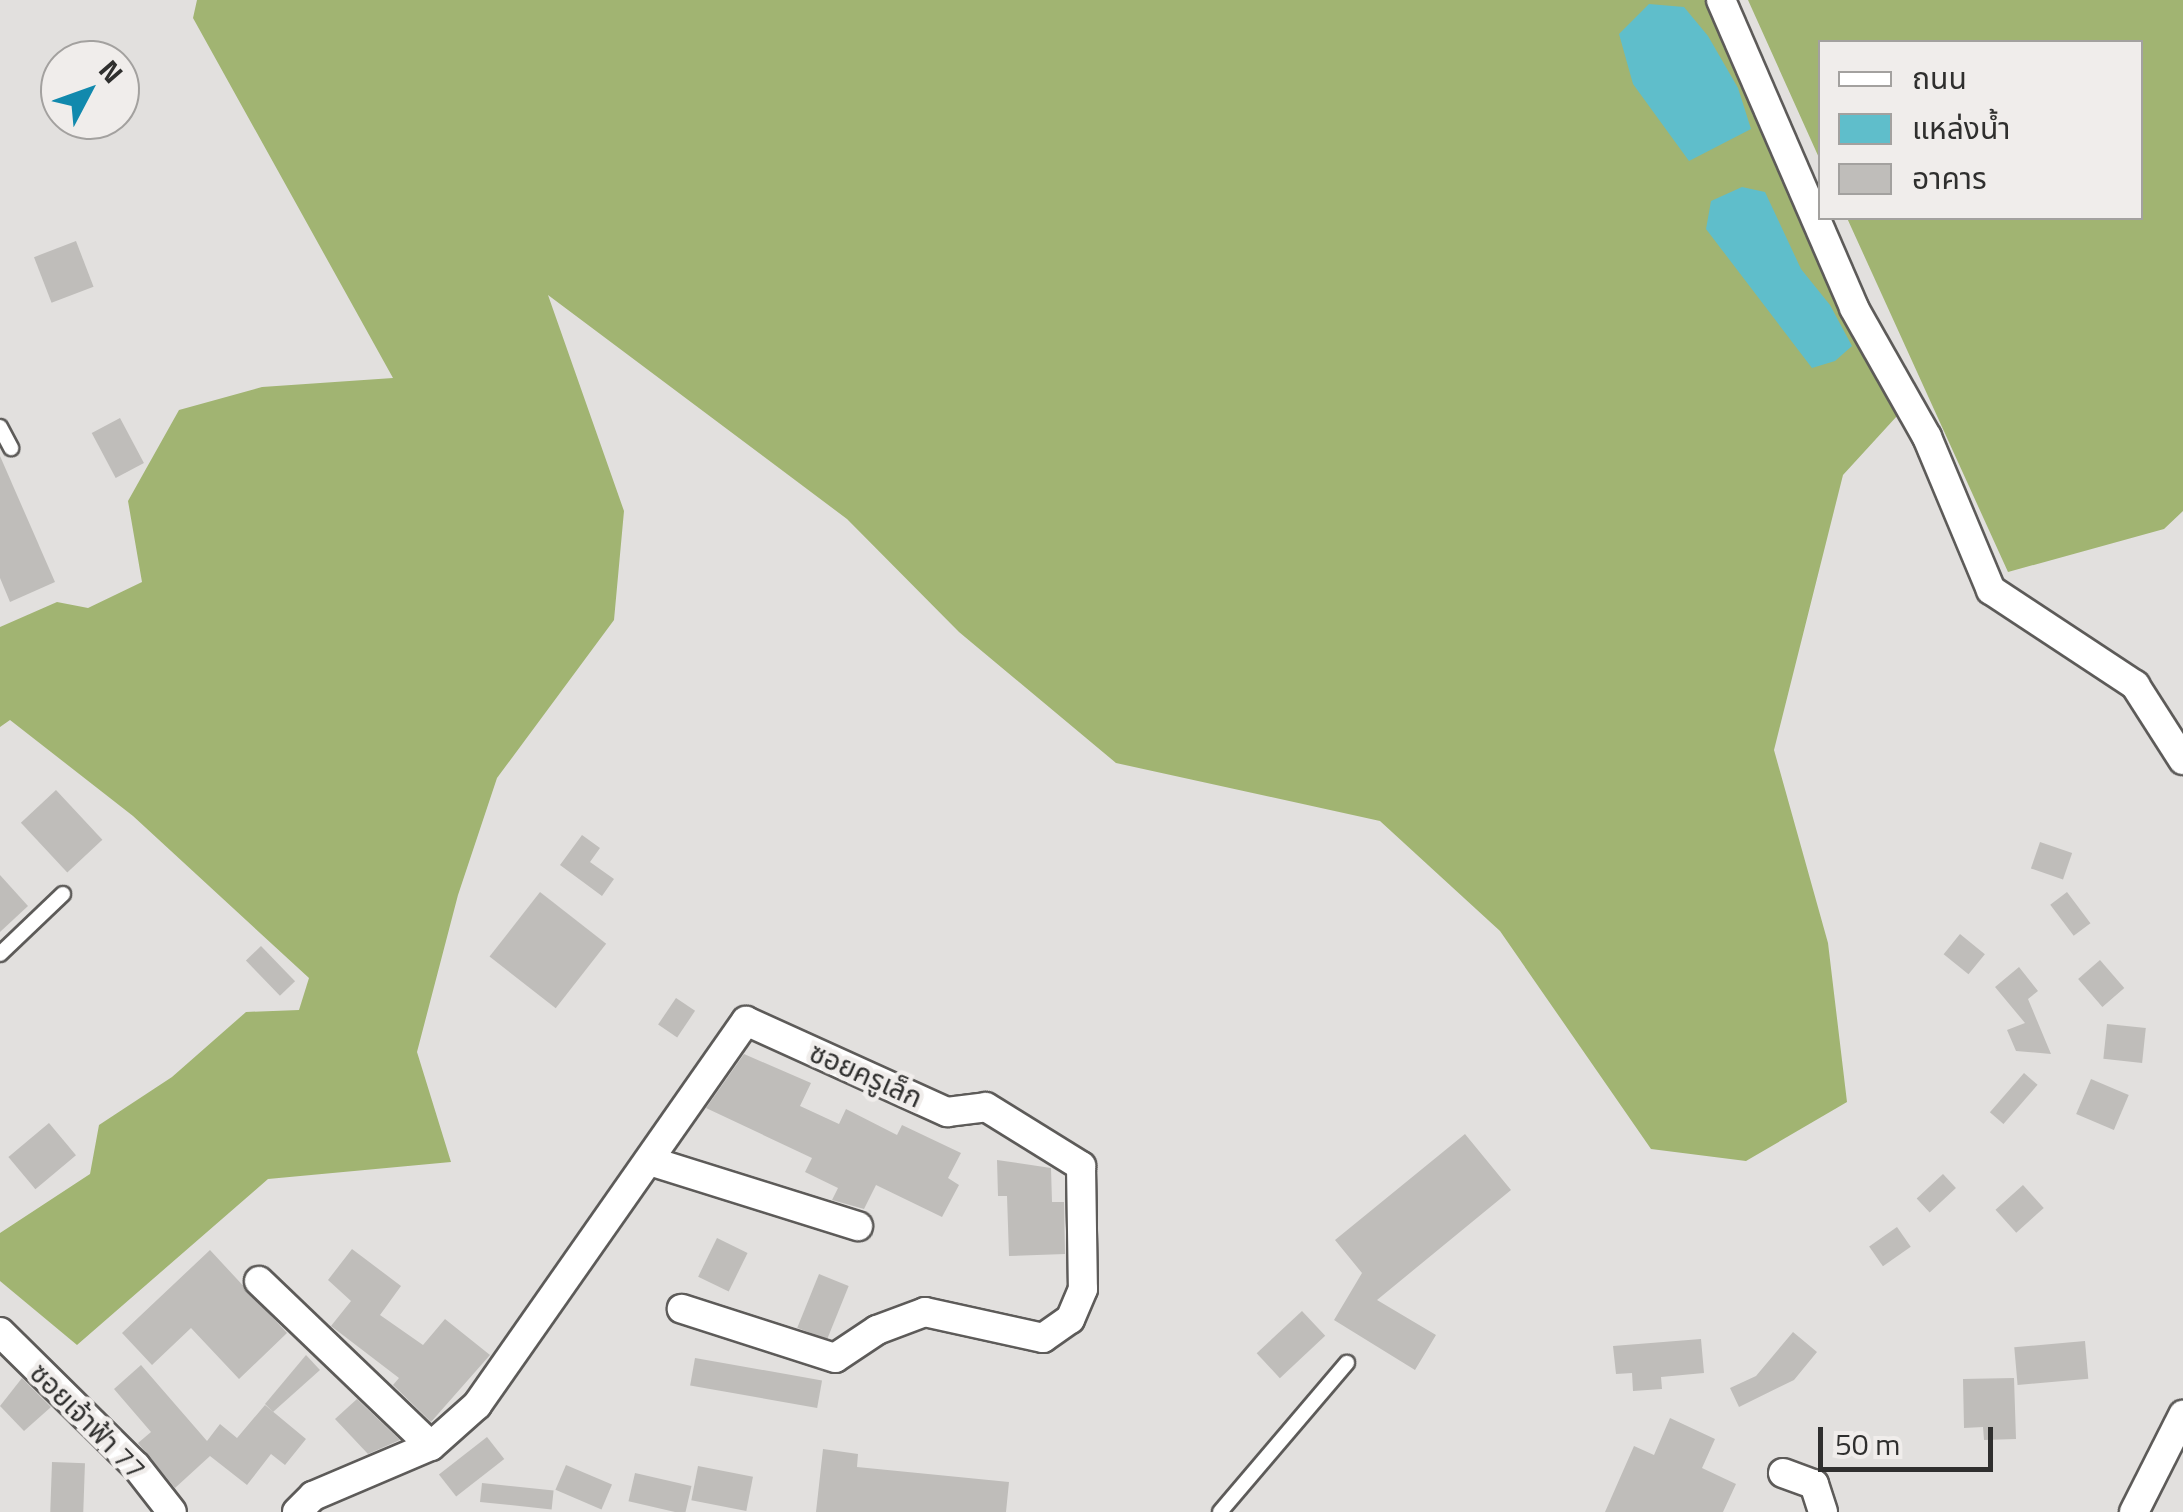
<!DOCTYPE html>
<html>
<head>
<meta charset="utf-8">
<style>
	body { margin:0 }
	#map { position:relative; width:2183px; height:1512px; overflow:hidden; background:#e2e0de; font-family:"Titillium Web","Noto Sans Thai",sans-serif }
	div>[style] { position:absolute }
	.forest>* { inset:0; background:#a1b472 }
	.water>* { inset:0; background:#5fbecb }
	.building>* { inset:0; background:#bfbdba; transform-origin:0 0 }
	.roads { filter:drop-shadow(2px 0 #5d5b59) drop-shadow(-2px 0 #5d5b59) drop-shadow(0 2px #5d5b59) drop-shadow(0 -2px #5d5b59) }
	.lane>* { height:14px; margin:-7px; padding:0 7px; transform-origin:7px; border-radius:7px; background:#fff }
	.street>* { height:28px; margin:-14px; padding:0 14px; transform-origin:14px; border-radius:14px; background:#fff }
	span { translate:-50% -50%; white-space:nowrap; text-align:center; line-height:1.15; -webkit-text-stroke:9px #f0edeb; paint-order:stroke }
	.street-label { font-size:28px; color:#2f2f2e }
	.legend { position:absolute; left:1818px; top:40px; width:325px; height:180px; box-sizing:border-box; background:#f0edeb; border:2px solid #a3a19f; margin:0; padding:12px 18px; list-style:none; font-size:30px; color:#2f2f2e }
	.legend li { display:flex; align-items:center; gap:20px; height:50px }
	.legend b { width:50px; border:2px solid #a3a19f }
	.north { position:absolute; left:40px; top:40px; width:100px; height:100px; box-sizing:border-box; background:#f0edeb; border:2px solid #a3a19f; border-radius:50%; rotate:49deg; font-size:28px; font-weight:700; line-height:40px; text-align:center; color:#2f2f2e }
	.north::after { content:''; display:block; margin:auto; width:35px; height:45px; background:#1189ad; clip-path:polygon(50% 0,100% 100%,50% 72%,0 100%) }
	.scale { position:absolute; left:1818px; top:1427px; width:175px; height:45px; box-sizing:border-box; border:5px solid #2f2f2e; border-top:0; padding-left:12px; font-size:30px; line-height:35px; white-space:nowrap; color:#2f2f2e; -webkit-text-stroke:8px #f0edeb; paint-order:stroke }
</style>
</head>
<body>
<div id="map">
	<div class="forest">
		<i style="clip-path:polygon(197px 0,1731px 0,1908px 404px,1843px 475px,1774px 750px,1828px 943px,1847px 1102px,1746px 1161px,1651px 1149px,1500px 931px,1380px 821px,1116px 763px,959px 632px,847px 519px,548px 295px,624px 511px,614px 620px,497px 778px,458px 895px,417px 1052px,451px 1162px,268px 1179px,77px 1345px,0 1281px,0 1233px,90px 1174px,99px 1125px,172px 1077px,246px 1012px,299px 1010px,309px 978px,133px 816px,10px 720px,0 727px,0 627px,57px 602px,88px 608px,142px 582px,128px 501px,179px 410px,262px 387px,393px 378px,193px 18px)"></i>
		<i style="clip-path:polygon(1748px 0,2183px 0,2183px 511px,2164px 529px,2008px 572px,1847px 218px,2140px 218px,2140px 42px,1820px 42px,1820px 160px)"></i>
	</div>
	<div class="water">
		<i style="clip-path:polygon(1649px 4px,1684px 7px,1708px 36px,1738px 88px,1751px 129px,1689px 161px,1633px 84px,1619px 34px)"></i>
		<i style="clip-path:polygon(1742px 187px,1765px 192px,1801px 269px,1830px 305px,1852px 346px,1835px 361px,1812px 368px,1706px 229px,1711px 201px)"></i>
	</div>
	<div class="building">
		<i style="left:76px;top:241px;width:49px;height:45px;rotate:69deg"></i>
		<i style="left:120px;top:418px;width:51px;height:32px;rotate:62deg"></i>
		<i style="clip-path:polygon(0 456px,55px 582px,10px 602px,0 578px)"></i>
		<i style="left:56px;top:790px;width:68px;height:48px;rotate:47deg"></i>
		<i style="clip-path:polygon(582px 835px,600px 848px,590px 862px,614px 879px,602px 896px,560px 865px)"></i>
		<i style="left:2040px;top:842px;width:34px;height:28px;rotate:19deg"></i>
		<i style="clip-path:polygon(0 875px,28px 906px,0 932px)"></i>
		<i style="left:540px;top:892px;width:84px;height:82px;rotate:38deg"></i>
		<i style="left:2067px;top:892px;width:39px;height:21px;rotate:53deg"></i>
		<i style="left:1960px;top:934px;width:32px;height:26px;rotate:39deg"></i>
		<i style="left:261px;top:946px;width:49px;height:21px;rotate:46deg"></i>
		<i style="left:2100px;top:960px;width:37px;height:29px;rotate:49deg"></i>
		<i style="clip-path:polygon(2019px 967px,2038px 991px,2028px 999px,2051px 1054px,2016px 1051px,2007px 1030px,2025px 1023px,1995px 987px)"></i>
		<i style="left:676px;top:998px;width:23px;height:32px;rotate:34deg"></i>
		<i style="left:2107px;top:1024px;width:39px;height:35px;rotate:6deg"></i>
		<i style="clip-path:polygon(744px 1054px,811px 1083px,800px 1106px,839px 1124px,846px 1109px,897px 1135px,902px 1125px,961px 1153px,948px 1178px,959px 1185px,942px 1217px,876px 1185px,864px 1209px,832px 1200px,838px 1188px,805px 1172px,812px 1158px,706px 1108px)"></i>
		<i style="left:2024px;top:1073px;width:18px;height:52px;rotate:41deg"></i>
		<i style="left:2091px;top:1079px;width:41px;height:38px;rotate:23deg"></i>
		<i style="left:49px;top:1123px;width:42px;height:53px;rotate:50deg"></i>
		<i style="clip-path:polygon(1465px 1134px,1511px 1190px,1377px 1300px,1436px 1335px,1415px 1370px,1334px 1320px,1362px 1273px,1335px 1240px)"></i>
		<i style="clip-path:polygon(997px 1160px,1051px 1168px,1052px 1202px,1064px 1202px,1065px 1254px,1009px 1256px,1007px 1196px,998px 1196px)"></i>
		<i style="left:1943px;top:1174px;width:19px;height:36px;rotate:47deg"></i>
		<i style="left:2023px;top:1185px;width:31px;height:37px;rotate:48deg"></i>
		<i style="left:1897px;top:1227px;width:24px;height:34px;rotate:55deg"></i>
		<i style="left:717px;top:1238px;width:34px;height:43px;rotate:26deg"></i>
		<i style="clip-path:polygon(352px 1249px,401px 1286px,380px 1315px,423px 1345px,445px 1319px,490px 1355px,431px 1422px,393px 1385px,399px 1378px,331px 1326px,351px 1301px,328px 1280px)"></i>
		<i style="clip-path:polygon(210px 1250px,287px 1333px,239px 1379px,191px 1328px,152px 1365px,122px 1333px)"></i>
		<i style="left:819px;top:1274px;width:32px;height:58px;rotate:22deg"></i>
		<i style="left:1302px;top:1311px;width:34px;height:62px;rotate:47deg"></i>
		<i style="clip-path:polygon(1793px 1332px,1817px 1352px,1794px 1380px,1739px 1407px,1730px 1388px,1756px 1376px)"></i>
		<i style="clip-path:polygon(1701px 1339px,1704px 1373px,1661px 1377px,1662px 1389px,1633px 1391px,1632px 1373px,1616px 1374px,1613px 1346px)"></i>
		<i style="left:2085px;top:1341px;width:38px;height:71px;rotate:85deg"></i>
		<i style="clip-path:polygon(306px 1355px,320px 1370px,273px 1412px,265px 1404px)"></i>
		<i style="left:695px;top:1358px;width:129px;height:28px;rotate:10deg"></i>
		<i style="clip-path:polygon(141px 1365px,207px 1441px,220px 1424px,237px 1438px,265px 1405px,306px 1439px,285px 1465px,271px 1454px,247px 1485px,210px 1456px,175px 1488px,138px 1443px,151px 1432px,114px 1389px)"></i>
		<i style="clip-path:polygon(22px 1378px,51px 1407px,24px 1431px,0 1406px)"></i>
		<i style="clip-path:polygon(2014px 1378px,2016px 1439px,1984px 1440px,1983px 1427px,1964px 1428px,1963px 1379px)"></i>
		<i style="clip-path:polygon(357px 1399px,400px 1440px,368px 1454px,335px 1419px)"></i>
		<i style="clip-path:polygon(1670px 1418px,1715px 1439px,1702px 1468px,1736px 1484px,1723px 1512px,1605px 1512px,1634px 1446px,1654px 1455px)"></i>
		<i style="left:487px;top:1437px;width:28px;height:61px;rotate:52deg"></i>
		<i style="clip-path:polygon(823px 1449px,858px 1454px,857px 1467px,1009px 1482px,1006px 1512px,816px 1512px)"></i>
		<i style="left:52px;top:1462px;width:33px;height:50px;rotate:2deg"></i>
		<i style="left:566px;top:1465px;width:50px;height:27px;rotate:23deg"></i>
		<i style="left:698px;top:1466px;width:56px;height:35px;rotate:11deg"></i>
		<i style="left:635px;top:1473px;width:58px;height:29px;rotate:13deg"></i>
		<i style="left:482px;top:1483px;width:72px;height:19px;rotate:6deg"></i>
	</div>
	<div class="roads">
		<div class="lane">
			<i style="left:0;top:427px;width:24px;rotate:62deg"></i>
			<i style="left:0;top:954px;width:87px;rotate:-43.6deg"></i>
			<i style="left:1220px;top:1512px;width:196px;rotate:-49.6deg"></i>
		</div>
		<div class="street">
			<i style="left:1721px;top:0;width:335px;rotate:66.6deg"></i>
			<i style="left:1854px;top:308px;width:148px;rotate:60.5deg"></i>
			<i style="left:1927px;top:437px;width:166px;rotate:67.3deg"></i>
			<i style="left:1991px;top:590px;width:173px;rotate:33.4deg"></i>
			<i style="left:2135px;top:685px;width:89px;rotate:57.4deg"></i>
			<i style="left:650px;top:1161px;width:218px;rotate:17.4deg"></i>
			<i style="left:259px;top:1281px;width:238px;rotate:43.8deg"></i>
			<i style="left:0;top:1332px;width:191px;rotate:44.6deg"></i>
			<i style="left:136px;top:1466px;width:58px;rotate:52deg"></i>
			<i style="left:1783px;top:1473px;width:33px;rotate:20deg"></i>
			<i style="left:1814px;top:1484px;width:29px;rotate:72deg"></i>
			<i style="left:297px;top:1512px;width:23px;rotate:-45deg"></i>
			<i style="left:313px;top:1496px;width:128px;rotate:-23deg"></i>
			<i style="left:431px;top:1446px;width:62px;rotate:-41.7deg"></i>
			<i style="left:477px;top:1405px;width:469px;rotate:-55deg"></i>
			<i style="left:746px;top:1021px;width:221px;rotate:24.4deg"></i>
			<i style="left:947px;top:1112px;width:39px;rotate:-7deg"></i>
			<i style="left:986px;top:1107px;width:112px;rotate:31.8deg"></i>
			<i style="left:1081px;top:1166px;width:123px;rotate:89.1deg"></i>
			<i style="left:1083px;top:1289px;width:33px;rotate:113deg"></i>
			<i style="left:1070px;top:1319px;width:33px;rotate:145deg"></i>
			<i style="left:1043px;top:1338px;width:121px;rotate:-167.6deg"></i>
			<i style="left:925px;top:1312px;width:51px;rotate:159.4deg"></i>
			<i style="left:877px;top:1330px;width:50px;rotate:146.3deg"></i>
			<i style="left:835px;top:1358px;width:161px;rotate:-162.2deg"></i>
			<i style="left:2134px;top:1512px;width:109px;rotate:-63.2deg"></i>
		</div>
	</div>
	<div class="street-label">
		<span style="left:866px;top:1075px;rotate:24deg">ซอยครูเล็ก</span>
		<span style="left:88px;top:1421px;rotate:45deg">ซอยเจ้าฟ้า 77</span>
	</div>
	<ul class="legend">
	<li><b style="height:12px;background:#fff"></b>ถนน</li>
	<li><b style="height:28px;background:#5fbecb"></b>แหล่งน้ำ</li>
	<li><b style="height:28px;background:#bfbdba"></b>อาคาร</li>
	</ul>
	<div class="north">N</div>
	<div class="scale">50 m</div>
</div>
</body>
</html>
